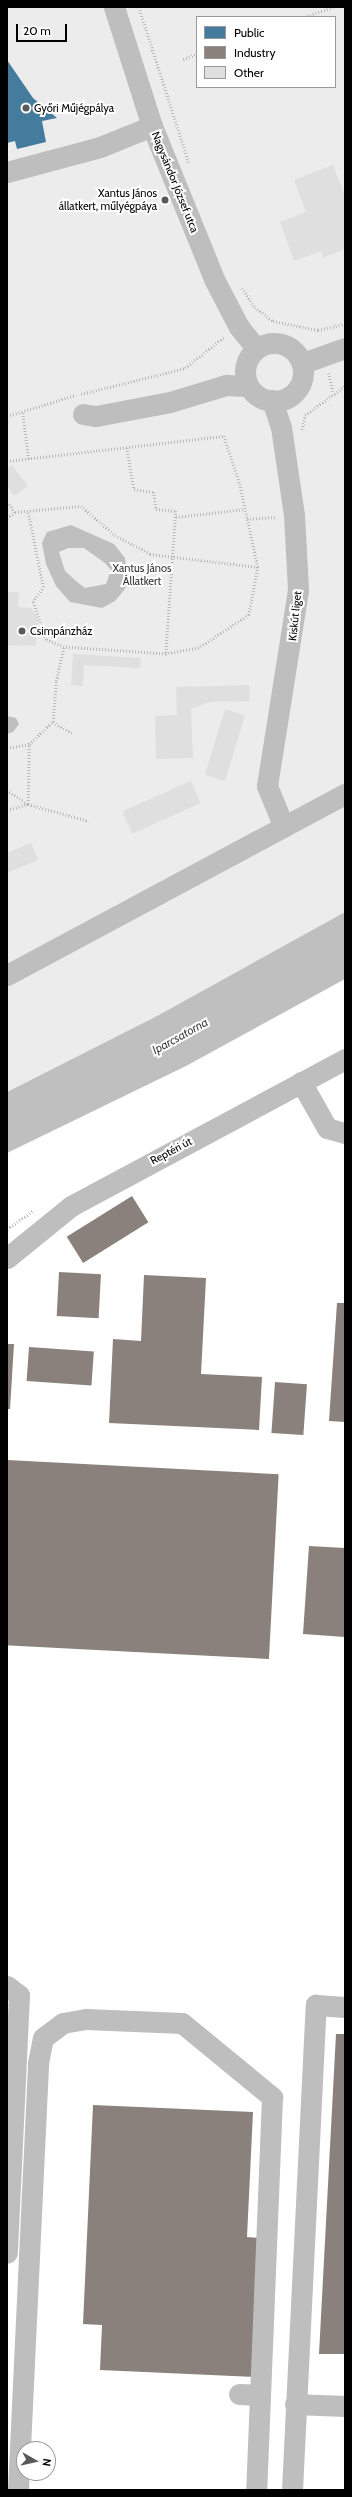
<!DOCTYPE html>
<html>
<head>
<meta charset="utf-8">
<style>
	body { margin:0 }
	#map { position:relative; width:352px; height:2497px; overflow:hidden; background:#fff; font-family:Cabin,sans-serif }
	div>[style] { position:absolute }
	.green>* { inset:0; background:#ececec }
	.water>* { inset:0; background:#bfbfbf }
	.public>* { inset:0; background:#457b9d }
	.industry>* { inset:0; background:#8a817c; transform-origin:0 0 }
	.building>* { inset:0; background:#dfdfdf; transform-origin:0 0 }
	.path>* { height:2.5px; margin-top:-1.25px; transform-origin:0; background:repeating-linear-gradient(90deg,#b9b9b9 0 1px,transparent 0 3px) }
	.minor>* { height:21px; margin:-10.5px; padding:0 10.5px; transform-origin:10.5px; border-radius:10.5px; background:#bebebe }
	.minor>.ring { margin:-10.5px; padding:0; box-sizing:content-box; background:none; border:21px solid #bebebe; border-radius:50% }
	.dots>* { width:11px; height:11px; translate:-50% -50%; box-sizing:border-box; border:2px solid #fff; border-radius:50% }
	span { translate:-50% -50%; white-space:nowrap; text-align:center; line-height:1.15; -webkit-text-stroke:4px #fff; paint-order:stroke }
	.poi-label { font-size:11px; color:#000 }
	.left { translate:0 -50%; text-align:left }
	.right { translate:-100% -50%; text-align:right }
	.street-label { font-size:11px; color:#000 }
	.park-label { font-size:11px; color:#333 }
	.water-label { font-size:12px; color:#444; font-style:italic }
	.frame { position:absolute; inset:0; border:8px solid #000; pointer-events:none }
	.legend { position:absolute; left:196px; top:16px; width:140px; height:72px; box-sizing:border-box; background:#fff; border:1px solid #999; margin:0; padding:5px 7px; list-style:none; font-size:12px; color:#000 }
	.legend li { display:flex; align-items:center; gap:8px; height:20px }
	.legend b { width:20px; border:1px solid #999 }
	.north { position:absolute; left:16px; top:2441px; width:40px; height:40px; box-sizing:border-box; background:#fff; border:1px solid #999; border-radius:50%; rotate:98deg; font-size:11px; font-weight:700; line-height:16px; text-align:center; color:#000 }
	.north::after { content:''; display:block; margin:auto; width:14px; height:18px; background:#595959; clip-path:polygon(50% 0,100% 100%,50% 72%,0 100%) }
	.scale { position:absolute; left:16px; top:24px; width:51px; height:18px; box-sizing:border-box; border:2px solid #000; border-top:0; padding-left:5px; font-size:12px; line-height:14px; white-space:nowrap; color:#000; -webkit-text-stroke:3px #fff; paint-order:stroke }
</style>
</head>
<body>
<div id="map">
	<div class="green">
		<i style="clip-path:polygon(evenodd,7px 7px,345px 7px,345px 912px,157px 1016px,7px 1092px,7px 7px,197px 17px,335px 17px,335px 87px,197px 87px,197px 17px)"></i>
	</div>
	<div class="water">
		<i style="clip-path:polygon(evenodd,71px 525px,114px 544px,125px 558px,128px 585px,115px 601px,102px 608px,70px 602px,56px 586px,46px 564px,42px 543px,47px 532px,71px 525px,68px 548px,84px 548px,105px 563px,111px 570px,106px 584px,85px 588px,76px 581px,65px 571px,59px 552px,68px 548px)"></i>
		<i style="clip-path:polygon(7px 716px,16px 718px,19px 724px,13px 732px,7px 734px)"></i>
		<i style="clip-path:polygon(345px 912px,345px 979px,186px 1066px,7px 1153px,7px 1092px,157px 1016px)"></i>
	</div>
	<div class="public">
		<i style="clip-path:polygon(7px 60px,33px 98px,57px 118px,42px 121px,46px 142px,17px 149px,15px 141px,7px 143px)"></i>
	</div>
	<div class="industry">
		<i style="left:132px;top:1196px;width:31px;height:77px;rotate:58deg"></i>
		<i style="left:59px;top:1272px;width:42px;height:44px;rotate:3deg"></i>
		<i style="clip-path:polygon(144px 1275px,206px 1278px,201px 1374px,262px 1377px,259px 1430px,109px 1423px,113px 1339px,141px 1341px)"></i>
		<i style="clip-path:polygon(337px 1303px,345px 1303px,345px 1422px,329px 1421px)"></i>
		<i style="clip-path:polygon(7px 1344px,14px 1344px,10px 1409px,7px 1409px)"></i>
		<i style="left:29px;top:1347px;width:65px;height:34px;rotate:4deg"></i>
		<i style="left:275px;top:1382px;width:32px;height:51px;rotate:4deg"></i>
		<i style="left:7px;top:1460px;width:272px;height:185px;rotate:3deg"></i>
		<i style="clip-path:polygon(309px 1546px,345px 1548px,345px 1637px,303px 1634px)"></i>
		<i style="clip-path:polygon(336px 2034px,345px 2034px,345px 2354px,319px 2354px)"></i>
		<i style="clip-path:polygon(93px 2105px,253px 2112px,247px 2237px,261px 2238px,255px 2377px,100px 2370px,102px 2325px,83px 2324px)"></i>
	</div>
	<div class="building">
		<i style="clip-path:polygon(333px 165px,345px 196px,345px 249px,323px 258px,321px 251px,294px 261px,280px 222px,306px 212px,294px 180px)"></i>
		<i style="clip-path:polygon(12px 465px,28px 486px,14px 496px,7px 486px,7px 469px)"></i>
		<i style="clip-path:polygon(7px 592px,19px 592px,18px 607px,31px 608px,38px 618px,36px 646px,7px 645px)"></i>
		<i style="clip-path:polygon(73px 654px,141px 658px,140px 668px,84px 665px,83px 686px,71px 685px)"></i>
		<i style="clip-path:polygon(249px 685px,250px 701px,210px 702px,191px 709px,193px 758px,156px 759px,155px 716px,177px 715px,176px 687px)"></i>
		<i style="left:225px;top:709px;width:21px;height:69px;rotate:17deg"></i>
		<i style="left:191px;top:781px;width:24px;height:75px;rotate:66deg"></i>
		<i style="clip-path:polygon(31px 843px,38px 860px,7px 873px,7px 853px)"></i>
	</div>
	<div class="path">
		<i style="left:139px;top:7px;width:164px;rotate:72.2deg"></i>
		<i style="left:304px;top:17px;width:31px;rotate:-19deg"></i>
		<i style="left:183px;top:59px;width:15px;rotate:-20deg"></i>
		<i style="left:242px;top:288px;width:23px;rotate:56deg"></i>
		<i style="left:255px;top:307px;width:23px;rotate:38deg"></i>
		<i style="left:273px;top:321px;width:46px;rotate:11.3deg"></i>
		<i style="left:318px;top:330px;width:28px;rotate:-13deg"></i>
		<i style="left:329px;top:373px;width:19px;rotate:78deg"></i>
		<i style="left:81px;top:394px;width:107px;rotate:-14deg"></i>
		<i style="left:185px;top:368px;width:50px;rotate:-38.5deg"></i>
		<i style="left:23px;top:413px;width:47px;rotate:82.7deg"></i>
		<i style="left:7px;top:416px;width:72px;rotate:-16.9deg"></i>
		<i style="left:302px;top:430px;width:15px;rotate:-79deg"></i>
		<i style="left:305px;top:415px;width:49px;rotate:-35.9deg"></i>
		<i style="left:127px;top:448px;width:42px;rotate:80.3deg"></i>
		<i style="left:134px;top:489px;width:20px;rotate:9deg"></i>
		<i style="left:154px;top:492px;width:17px;rotate:83deg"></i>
		<i style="left:156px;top:509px;width:20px;rotate:6deg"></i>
		<i style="left:176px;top:511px;width:143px;rotate:94deg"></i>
		<i style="left:7px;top:461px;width:218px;rotate:-6.6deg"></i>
		<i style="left:224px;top:436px;width:51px;rotate:71.6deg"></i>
		<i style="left:240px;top:484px;width:85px;rotate:77.8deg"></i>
		<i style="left:258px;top:567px;width:49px;rotate:100.6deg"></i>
		<i style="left:249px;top:615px;width:60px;rotate:146.6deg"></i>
		<i style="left:199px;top:648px;width:34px;rotate:170deg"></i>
		<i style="left:166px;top:654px;width:102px;rotate:-176.1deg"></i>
		<i style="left:7px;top:502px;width:13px;rotate:51deg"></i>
		<i style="left:15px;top:512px;width:66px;rotate:-5.2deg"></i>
		<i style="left:81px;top:506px;width:45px;rotate:40.5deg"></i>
		<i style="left:115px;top:535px;width:40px;rotate:28deg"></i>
		<i style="left:150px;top:554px;width:109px;rotate:6.9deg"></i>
		<i style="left:176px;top:517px;width:69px;rotate:-6.6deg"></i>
		<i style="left:7px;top:518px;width:10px;rotate:-37deg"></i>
		<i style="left:247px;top:519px;width:28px;rotate:-4deg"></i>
		<i style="left:53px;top:722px;width:22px;rotate:30deg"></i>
		<i style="left:7px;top:748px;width:22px;rotate:-10deg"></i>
		<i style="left:7px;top:790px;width:25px;rotate:34deg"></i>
		<i style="left:28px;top:804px;width:63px;rotate:15.6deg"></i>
		<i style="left:7px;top:810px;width:22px;rotate:-16deg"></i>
		<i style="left:28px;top:804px;width:60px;rotate:-89deg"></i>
		<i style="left:29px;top:744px;width:33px;rotate:-43deg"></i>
		<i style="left:53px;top:722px;width:41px;rotate:-85.8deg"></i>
		<i style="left:56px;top:681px;width:35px;rotate:-77deg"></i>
		<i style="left:64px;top:647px;width:19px;rotate:-159deg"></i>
		<i style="left:46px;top:640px;width:40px;rotate:-108.9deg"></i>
		<i style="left:33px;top:602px;width:18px;rotate:-56deg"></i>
		<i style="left:43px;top:587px;width:76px;rotate:-101.3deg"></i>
		<i style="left:7px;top:1229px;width:32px;rotate:-35deg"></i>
	</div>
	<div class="minor">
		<i style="left:114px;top:7px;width:125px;rotate:72.3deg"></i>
		<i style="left:152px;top:126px;width:165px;rotate:67.9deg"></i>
		<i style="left:214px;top:279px;width:54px;rotate:62.5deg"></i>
		<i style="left:239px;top:327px;width:27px;rotate:51deg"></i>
		<i style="left:7px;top:172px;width:96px;rotate:-15deg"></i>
		<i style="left:100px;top:147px;width:56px;rotate:-22deg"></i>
		<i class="ring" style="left:245px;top:343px;width:37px;height:37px"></i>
		<i style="left:303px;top:363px;width:45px;rotate:-19.7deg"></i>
		<i style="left:272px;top:400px;width:28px;rotate:72deg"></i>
		<i style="left:281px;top:427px;width:89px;rotate:81.6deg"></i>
		<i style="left:294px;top:515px;width:75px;rotate:86.9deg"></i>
		<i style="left:298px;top:590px;width:198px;rotate:99deg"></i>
		<i style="left:267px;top:786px;width:44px;rotate:67.5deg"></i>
		<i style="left:83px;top:414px;width:13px;rotate:9deg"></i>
		<i style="left:96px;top:416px;width:75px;rotate:-10.7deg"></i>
		<i style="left:170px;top:402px;width:59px;rotate:-16.9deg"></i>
		<i style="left:226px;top:385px;width:22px;rotate:3deg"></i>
		<i style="left:7px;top:975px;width:383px;rotate:-28.2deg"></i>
		<i style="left:301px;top:1082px;width:53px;rotate:60.5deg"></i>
		<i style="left:327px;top:1128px;width:19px;rotate:16deg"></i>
		<i style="left:7px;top:1258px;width:82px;rotate:-39.1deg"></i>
		<i style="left:71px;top:1206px;width:311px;rotate:-28.2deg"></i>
		<i style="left:7px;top:1986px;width:15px;rotate:37deg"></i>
		<i style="left:19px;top:1995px;width:258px;rotate:92.7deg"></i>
		<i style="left:239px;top:2394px;width:20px;rotate:3deg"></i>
		<i style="left:295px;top:2404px;width:50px;rotate:2.3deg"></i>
		<i style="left:18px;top:2490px;width:427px;rotate:-87.3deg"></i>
		<i style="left:38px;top:2063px;width:25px;rotate:-79deg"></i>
		<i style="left:43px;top:2038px;width:25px;rotate:-37deg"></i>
		<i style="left:63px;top:2023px;width:23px;rotate:-10deg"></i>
		<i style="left:86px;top:2019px;width:96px;rotate:2.4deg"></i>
		<i style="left:182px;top:2023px;width:117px;rotate:39.4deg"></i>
		<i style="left:272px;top:2097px;width:393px;rotate:92.3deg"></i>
		<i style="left:292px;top:2490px;width:486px;rotate:-87.2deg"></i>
		<i style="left:316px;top:2005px;width:29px;rotate:4deg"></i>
	</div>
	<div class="dots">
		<i style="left:26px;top:108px;background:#595959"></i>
		<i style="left:165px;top:200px;background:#595959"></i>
		<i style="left:22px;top:631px;background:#595959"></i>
	</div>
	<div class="poi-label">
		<span class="left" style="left:34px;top:108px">Győri Műjégpálya</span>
		<span class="right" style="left:157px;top:200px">Xantus János<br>állatkert, műlyégpáya</span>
		<span class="left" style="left:30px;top:631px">Csimpánzház</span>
	</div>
	<div class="street-label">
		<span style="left:175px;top:182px;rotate:68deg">Nagysándor József utca</span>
		<span style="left:295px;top:616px;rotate:-84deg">Kiskút liget</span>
		<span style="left:171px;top:1151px;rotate:-28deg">Reptéri út</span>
	</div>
	<div class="park-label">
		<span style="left:142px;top:575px">Xantus János<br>Állatkert</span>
	</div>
	<div class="water-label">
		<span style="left:180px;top:1036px;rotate:-29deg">Iparcsatorna</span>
	</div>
	<div class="frame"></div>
	<ul class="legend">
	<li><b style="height:11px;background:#457b9d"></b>Public</li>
	<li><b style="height:11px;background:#8a817c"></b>Industry</li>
	<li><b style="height:11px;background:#dfdfdf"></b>Other</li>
	</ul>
	<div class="north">N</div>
	<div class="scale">20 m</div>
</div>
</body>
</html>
